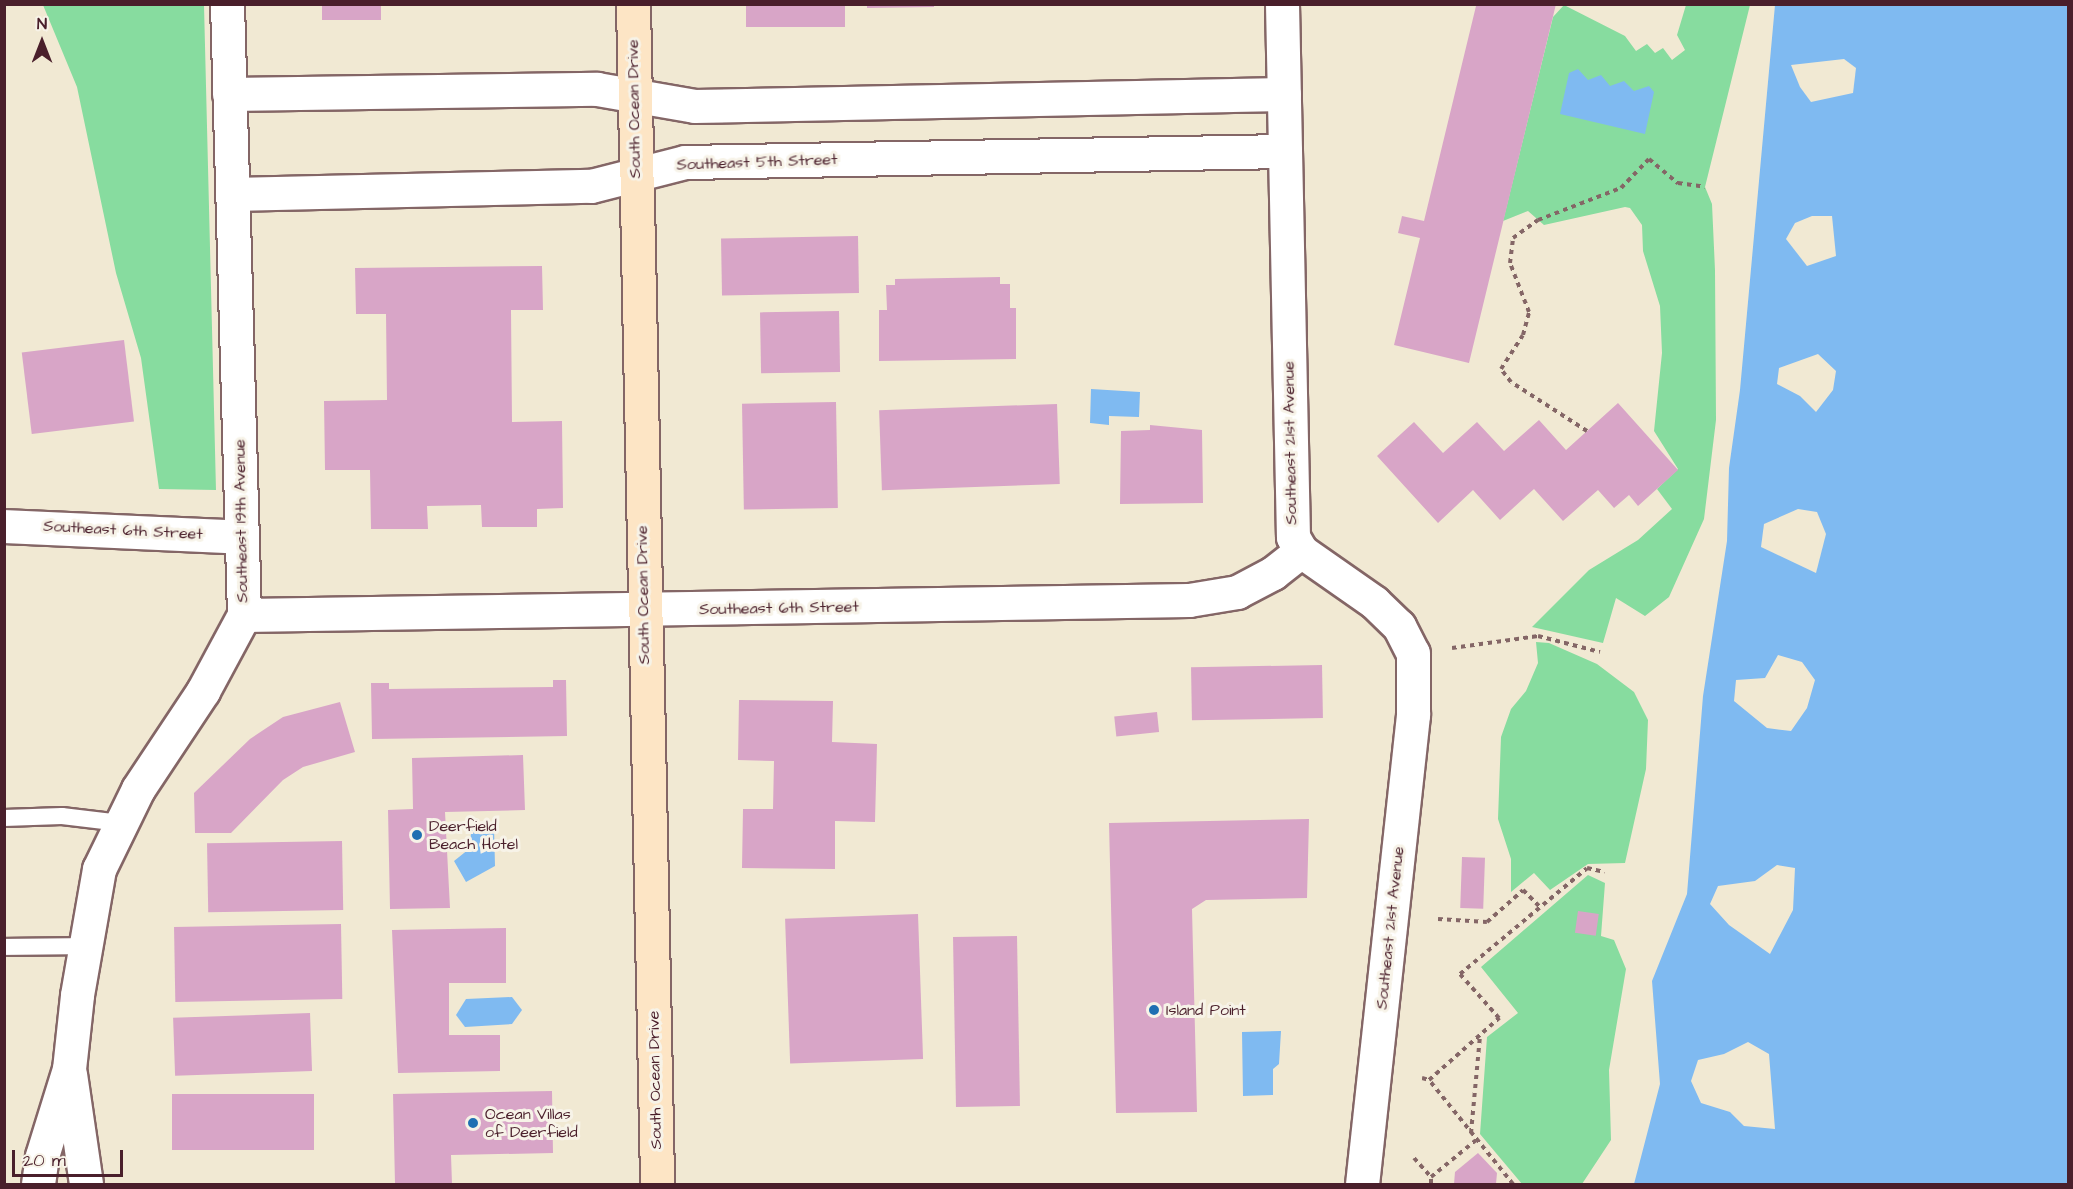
<!DOCTYPE html>
<html>
<head>
<meta charset="utf-8">
<style>
	body { margin:0 }
	#map { position:relative; width:2073px; height:1189px; overflow:hidden; background:#f1e9d3; font-family:"Architects Daughter",sans-serif }
	div>[style] { position:absolute }
	.green>* { inset:0; background:#87dc9f }
	.water>* { inset:0; background:#7fbaf1 }
	.pier>* { inset:0; background:#f1e9d3 }
	.building>* { inset:0; background:#d8a5c7; transform-origin:0 0 }
	.path>* { height:4px; margin-top:-2px; transform-origin:0; background:repeating-linear-gradient(90deg,#846666 0 4.5px,transparent 0 9px) }
	.roads { filter:drop-shadow(2px 0 #846666) drop-shadow(-2px 0 #846666) drop-shadow(0 2px #846666) drop-shadow(0 -2px #846666) }
	.lane>* { height:16px; margin:-8px; padding:0 8px; transform-origin:8px; border-radius:8px; background:#fff }
	.street>* { height:33px; margin:-16.5px; padding:0 16.5px; transform-origin:16.5px; border-radius:16.5px; background:#fff }
	.secondary>* { height:33px; margin:-16.5px; padding:0 16.5px; transform-origin:16.5px; border-radius:16.5px; background:#fde5c5 }
	.dots>* { width:16px; height:16px; translate:-50% -50%; box-sizing:border-box; border:3px solid #f7f3e8; border-radius:50% }
	span { translate:-50% -50%; white-space:nowrap; text-align:center; line-height:1.15; -webkit-text-stroke:6px #f7f3e8; paint-order:stroke }
	.street-label { font-size:16px; color:#4a1f2b }
	.poi-label { font-size:16px; color:#4a1f2b }
	.left { translate:0 -50%; text-align:left }
	.frame { position:absolute; inset:0; border:6px solid #4a1f2b; pointer-events:none }
	.north { position:absolute; left:12px; top:12px; width:60px; height:60px; -webkit-text-stroke:4px #f7f3e8; paint-order:stroke; rotate:0deg; font-size:16px; font-weight:700; line-height:24px; text-align:center; color:#4a1f2b }
	.north::after { content:''; display:block; margin:auto; width:21px; height:27px; background:#4a1f2b; clip-path:polygon(50% 0,100% 100%,50% 72%,0 100%) }
	.scale { position:absolute; left:12px; top:1150px; width:111px; height:27px; box-sizing:border-box; border:3px solid #4a1f2b; border-top:0; padding-left:8px; font-size:18px; line-height:21px; white-space:nowrap; color:#4a1f2b; -webkit-text-stroke:4px #f7f3e8; paint-order:stroke }
</style>
</head>
<body>
<div id="map">
	<div class="green">
		<i style="clip-path:polygon(43px 5px,204px 5px,216px 490px,159px 489px,141px 358px,116px 273px,77px 87px)"></i>
		<i style="clip-path:polygon(1564px 5px,1625px 36px,1636px 51px,1647px 44px,1655px 53px,1663px 48px,1672px 60px,1685px 50px,1677px 35px,1686px 5px,1750px 5px,1705px 187px,1712px 204px,1715px 270px,1716px 420px,1704px 519px,1669px 597px,1645px 616px,1616px 598px,1603px 643px,1532px 627px,1589px 570px,1638px 540px,1672px 509px,1657px 489px,1678px 469px,1654px 431px,1662px 353px,1660px 306px,1643px 251px,1642px 225px,1630px 208px,1625px 207px,1544px 225px,1528px 211px,1503px 221px,1553px 17px)"></i>
		<i style="clip-path:polygon(1536px 642px,1549px 643px,1597px 664px,1634px 692px,1648px 720px,1646px 769px,1625px 863px,1588px 864px,1550px 890px,1534px 873px,1511px 892px,1511px 859px,1498px 819px,1501px 737px,1511px 709px,1526px 691px,1538px 663px)"></i>
		<i style="clip-path:polygon(1588px 875px,1605px 883px,1601px 936px,1614px 940px,1626px 969px,1609px 1070px,1611px 1140px,1582px 1184px,1522px 1184px,1480px 1134px,1487px 1037px,1518px 1013px,1481px 967px)"></i>
	</div>
	<div class="water">
		<i style="clip-path:polygon(1775px 5px,2068px 5px,2068px 1184px,1634px 1184px,1660px 1084px,1652px 981px,1687px 894px,1703px 696px,1727px 541px,1729px 468px,1740px 390px)"></i>
		<i style="clip-path:polygon(1578px 69px,1588px 80px,1601px 75px,1610px 86px,1624px 81px,1634px 91px,1649px 86px,1654px 92px,1645px 134px,1560px 114px,1569px 73px)"></i>
		<i style="clip-path:polygon(1091px 389px,1140px 392px,1139px 417px,1109px 416px,1109px 425px,1090px 423px)"></i>
		<i style="clip-path:polygon(472px 826px,494px 826px,495px 866px,466px 882px,454px 861px,469px 849px)"></i>
		<i style="clip-path:polygon(512px 997px,522px 1010px,512px 1024px,465px 1027px,456px 1015px,466px 999px)"></i>
		<i style="clip-path:polygon(1281px 1031px,1279px 1064px,1273px 1069px,1273px 1095px,1243px 1096px,1242px 1032px)"></i>
	</div>
	<div class="pier">
		<i style="clip-path:polygon(1844px 59px,1856px 68px,1853px 93px,1811px 102px,1800px 87px,1791px 65px)"></i>
		<i style="clip-path:polygon(1812px 216px,1832px 216px,1836px 256px,1807px 266px,1786px 239px,1795px 223px)"></i>
		<i style="clip-path:polygon(1818px 354px,1836px 371px,1833px 390px,1816px 412px,1800px 396px,1777px 384px,1779px 368px)"></i>
		<i style="clip-path:polygon(1798px 509px,1817px 512px,1826px 534px,1816px 573px,1761px 547px,1764px 524px)"></i>
		<i style="clip-path:polygon(1778px 655px,1802px 662px,1815px 680px,1807px 708px,1791px 731px,1767px 728px,1734px 701px,1736px 680px,1765px 678px)"></i>
		<i style="clip-path:polygon(1777px 865px,1795px 868px,1793px 910px,1770px 954px,1729px 925px,1710px 904px,1718px 886px,1755px 881px)"></i>
		<i style="clip-path:polygon(1748px 1042px,1769px 1054px,1775px 1129px,1744px 1126px,1730px 1112px,1701px 1103px,1691px 1081px,1698px 1060px,1724px 1054px)"></i>
	</div>
	<div class="building">
		<i style="left:322px;top:4px;width:59px;height:16px"></i>
		<i style="left:746px;top:4px;width:99px;height:23px"></i>
		<i style="clip-path:polygon(867px 4px,934px 4px,934px 7px,867px 8px)"></i>
		<i style="clip-path:polygon(1556px 4px,1469px 363px,1394px 345px,1420px 238px,1398px 233px,1402px 216px,1424px 221px,1476px 6px,1472px 4px)"></i>
		<i style="left:858px;top:236px;width:57px;height:137px;rotate:89deg"></i>
		<i style="clip-path:polygon(542px 266px,543px 310px,511px 310px,512px 422px,562px 421px,563px 508px,537px 509px,537px 527px,482px 527px,481px 505px,427px 506px,428px 529px,371px 529px,370px 470px,325px 470px,324px 401px,387px 400px,386px 314px,356px 314px,355px 268px)"></i>
		<i style="clip-path:polygon(1000px 277px,1000px 284px,1010px 284px,1010px 308px,1016px 308px,1016px 359px,879px 361px,879px 310px,887px 310px,886px 285px,895px 285px,895px 279px)"></i>
		<i style="left:839px;top:311px;width:61px;height:79px;rotate:89deg"></i>
		<i style="left:124px;top:340px;width:82px;height:103px;rotate:83deg"></i>
		<i style="left:836px;top:402px;width:106px;height:94px;rotate:89deg"></i>
		<i style="clip-path:polygon(1618px 403px,1678px 470px,1638px 506px,1629px 495px,1614px 508px,1598px 490px,1563px 521px,1534px 489px,1500px 520px,1473px 490px,1438px 523px,1377px 456px,1414px 422px,1443px 453px,1477px 422px,1504px 451px,1539px 420px,1566px 450px)"></i>
		<i style="left:1057px;top:404px;width:80px;height:178px;rotate:88deg"></i>
		<i style="clip-path:polygon(1150px 425px,1202px 430px,1203px 503px,1120px 504px,1121px 431px,1150px 430px)"></i>
		<i style="left:1322px;top:665px;width:53px;height:131px;rotate:89deg"></i>
		<i style="clip-path:polygon(553px 680px,566px 680px,567px 736px,372px 739px,371px 683px,389px 683px,389px 689px,553px 687px)"></i>
		<i style="clip-path:polygon(739px 700px,833px 701px,832px 742px,877px 744px,875px 822px,835px 821px,835px 869px,742px 868px,743px 809px,773px 809px,774px 761px,738px 760px)"></i>
		<i style="clip-path:polygon(340px 702px,355px 752px,303px 767px,283px 780px,231px 833px,195px 833px,194px 793px,250px 739px,283px 717px)"></i>
		<i style="left:1157px;top:712px;width:20px;height:43px;rotate:84deg"></i>
		<i style="clip-path:polygon(523px 755px,525px 810px,445px 812px,450px 908px,390px 909px,388px 810px,413px 809px,412px 758px)"></i>
		<i style="clip-path:polygon(1309px 819px,1307px 898px,1206px 900px,1192px 909px,1197px 1112px,1116px 1113px,1109px 823px)"></i>
		<i style="left:342px;top:841px;width:69px;height:135px;rotate:89deg"></i>
		<i style="left:1462px;top:857px;width:23px;height:51px;rotate:2deg"></i>
		<i style="left:1578px;top:911px;width:21px;height:22px;rotate:8deg"></i>
		<i style="left:918px;top:914px;width:145px;height:133px;rotate:88deg"></i>
		<i style="left:341px;top:924px;width:75px;height:167px;rotate:89deg"></i>
		<i style="clip-path:polygon(506px 928px,506px 983px,449px 983px,449px 1035px,500px 1035px,500px 1071px,398px 1073px,392px 930px)"></i>
		<i style="left:1017px;top:936px;width:170px;height:64px;rotate:89deg"></i>
		<i style="left:310px;top:1013px;width:58px;height:137px;rotate:88deg"></i>
		<i style="clip-path:polygon(552px 1091px,553px 1153px,451px 1155px,452px 1184px,395px 1184px,393px 1094px)"></i>
		<i style="left:314px;top:1094px;width:56px;height:142px;rotate:90deg"></i>
		<i style="clip-path:polygon(1478px 1153px,1497px 1173px,1496px 1184px,1454px 1184px,1455px 1172px)"></i>
	</div>
	<div class="path">
		<i style="left:1587px;top:431px;width:90px;rotate:-147.2deg"></i>
		<i style="left:1511px;top:382px;width:16px;rotate:-128deg"></i>
		<i style="left:1501px;top:369px;width:40px;rotate:-57.1deg"></i>
		<i style="left:1523px;top:335px;width:24px;rotate:-75deg"></i>
		<i style="left:1529px;top:312px;width:53px;rotate:-111.2deg"></i>
		<i style="left:1510px;top:263px;width:25px;rotate:-83deg"></i>
		<i style="left:1513px;top:238px;width:31px;rotate:-36deg"></i>
		<i style="left:1538px;top:220px;width:89px;rotate:-21.1deg"></i>
		<i style="left:1621px;top:188px;width:40px;rotate:-46deg"></i>
		<i style="left:1649px;top:159px;width:38px;rotate:40deg"></i>
		<i style="left:1678px;top:183px;width:27px;rotate:8deg"></i>
		<i style="left:1452px;top:648px;width:87px;rotate:-7.9deg"></i>
		<i style="left:1538px;top:636px;width:64px;rotate:14.5deg"></i>
		<i style="left:1438px;top:919px;width:49px;rotate:3.5deg"></i>
		<i style="left:1487px;top:922px;width:48px;rotate:-41.6deg"></i>
		<i style="left:1523px;top:890px;width:24px;rotate:45deg"></i>
		<i style="left:1422px;top:1078px;width:7px;rotate:16deg"></i>
		<i style="left:1471px;top:1133px;width:97px;rotate:-84.7deg"></i>
		<i style="left:1414px;top:1158px;width:25px;rotate:48deg"></i>
		<i style="left:1431px;top:1184px;width:7px;rotate:-90deg"></i>
		<i style="left:1431px;top:1177px;width:58px;rotate:-39.4deg"></i>
		<i style="left:1513px;top:1184px;width:134px;rotate:-128.9deg"></i>
		<i style="left:1429px;top:1080px;width:94px;rotate:-41.5deg"></i>
		<i style="left:1499px;top:1018px;width:59px;rotate:-131.6deg"></i>
		<i style="left:1460px;top:974px;width:165px;rotate:-39.8deg"></i>
		<i style="left:1587px;top:868px;width:18px;rotate:13deg"></i>
	</div>
	<div class="roads">
		<div class="lane">
			<i style="left:4px;top:818px;width:58px;rotate:-2deg"></i>
			<i style="left:62px;top:816px;width:59px;rotate:6.8deg"></i>
			<i style="left:4px;top:947px;width:81px;rotate:-0.7deg"></i>
		</div>
		<div class="street">
			<i style="left:1282px;top:4px;width:533px;rotate:88.82deg"></i>
			<i style="left:1293px;top:537px;width:16px;rotate:60deg"></i>
			<i style="left:1301px;top:551px;width:89px;rotate:34.9deg"></i>
			<i style="left:1374px;top:602px;width:35px;rotate:44deg"></i>
			<i style="left:1399px;top:626px;width:30px;rotate:63deg"></i>
			<i style="left:1413px;top:653px;width:62px;rotate:90deg"></i>
			<i style="left:1413px;top:715px;width:472px;rotate:96.2deg"></i>
			<i style="left:229px;top:94px;width:368px;rotate:-0.8deg"></i>
			<i style="left:597px;top:89px;width:98px;rotate:9.9deg"></i>
			<i style="left:694px;top:106px;width:590px;rotate:-1.17deg"></i>
			<i style="left:232px;top:194px;width:359px;rotate:-1.3deg"></i>
			<i style="left:591px;top:186px;width:97px;rotate:-14.3deg"></i>
			<i style="left:685px;top:162px;width:600px;rotate:-1.05deg"></i>
			<i style="left:4px;top:526px;width:238px;rotate:2.6deg"></i>
			<i style="left:244px;top:615px;width:945px;rotate:-0.91deg"></i>
			<i style="left:1189px;top:600px;width:49px;rotate:-9.5deg"></i>
			<i style="left:1237px;top:592px;width:41px;rotate:-27.8deg"></i>
			<i style="left:1273px;top:573px;width:36px;rotate:-38deg"></i>
			<i style="left:70px;top:1074px;width:111px;rotate:81.7deg"></i>
			<i style="left:38px;top:1184px;width:28px;rotate:-82deg"></i>
			<i style="left:42px;top:1156px;width:91px;rotate:-72.8deg"></i>
			<i style="left:69px;top:1069px;width:74px;rotate:-83.8deg"></i>
			<i style="left:77px;top:995px;width:128px;rotate:-80.1deg"></i>
			<i style="left:99px;top:869px;width:89px;rotate:-64deg"></i>
			<i style="left:138px;top:789px;width:118px;rotate:-56.4deg"></i>
			<i style="left:203px;top:691px;width:86px;rotate:-61.7deg"></i>
			<i style="left:244px;top:615px;width:611px;rotate:-91.59deg"></i>
		</div>
		<div class="secondary">
			<i style="left:633px;top:4px;width:1180px;rotate:88.83deg"></i>
		</div>
	</div>
	<div class="dots">
		<i style="left:417px;top:835px;background:#1f6fb2"></i>
		<i style="left:1154px;top:1010px;background:#1f6fb2"></i>
		<i style="left:473px;top:1123px;background:#1f6fb2"></i>
	</div>
	<div class="street-label">
		<span style="left:634px;top:109px;rotate:-91deg">South Ocean Drive</span>
		<span style="left:757px;top:162px;rotate:-2deg">Southeast 5th Street</span>
		<span style="left:1290px;top:443px;rotate:-91deg">Southeast 21st Avenue</span>
		<span style="left:241px;top:521px;rotate:-91deg">Southeast 19th Avenue</span>
		<span style="left:123px;top:530px;rotate:3deg">Southeast 6th Street</span>
		<span style="left:643px;top:595px;rotate:-91deg">South Ocean Drive</span>
		<span style="left:779px;top:608px;rotate:-1deg">Southeast 6th Street</span>
		<span style="left:1390px;top:928px;rotate:-84deg">Southeast 21st Avenue</span>
		<span style="left:655px;top:1080px;rotate:-91deg">South Ocean Drive</span>
	</div>
	<div class="poi-label">
		<span class="left" style="left:429px;top:835px">Deerfield<br>Beach Hotel</span>
		<span class="left" style="left:1166px;top:1010px">Island Point</span>
		<span class="left" style="left:485px;top:1123px">Ocean Villas<br>of Deerfield</span>
	</div>
	<div class="frame"></div>
	<div class="north">N</div>
	<div class="scale">20 m</div>
</div>
</body>
</html>
